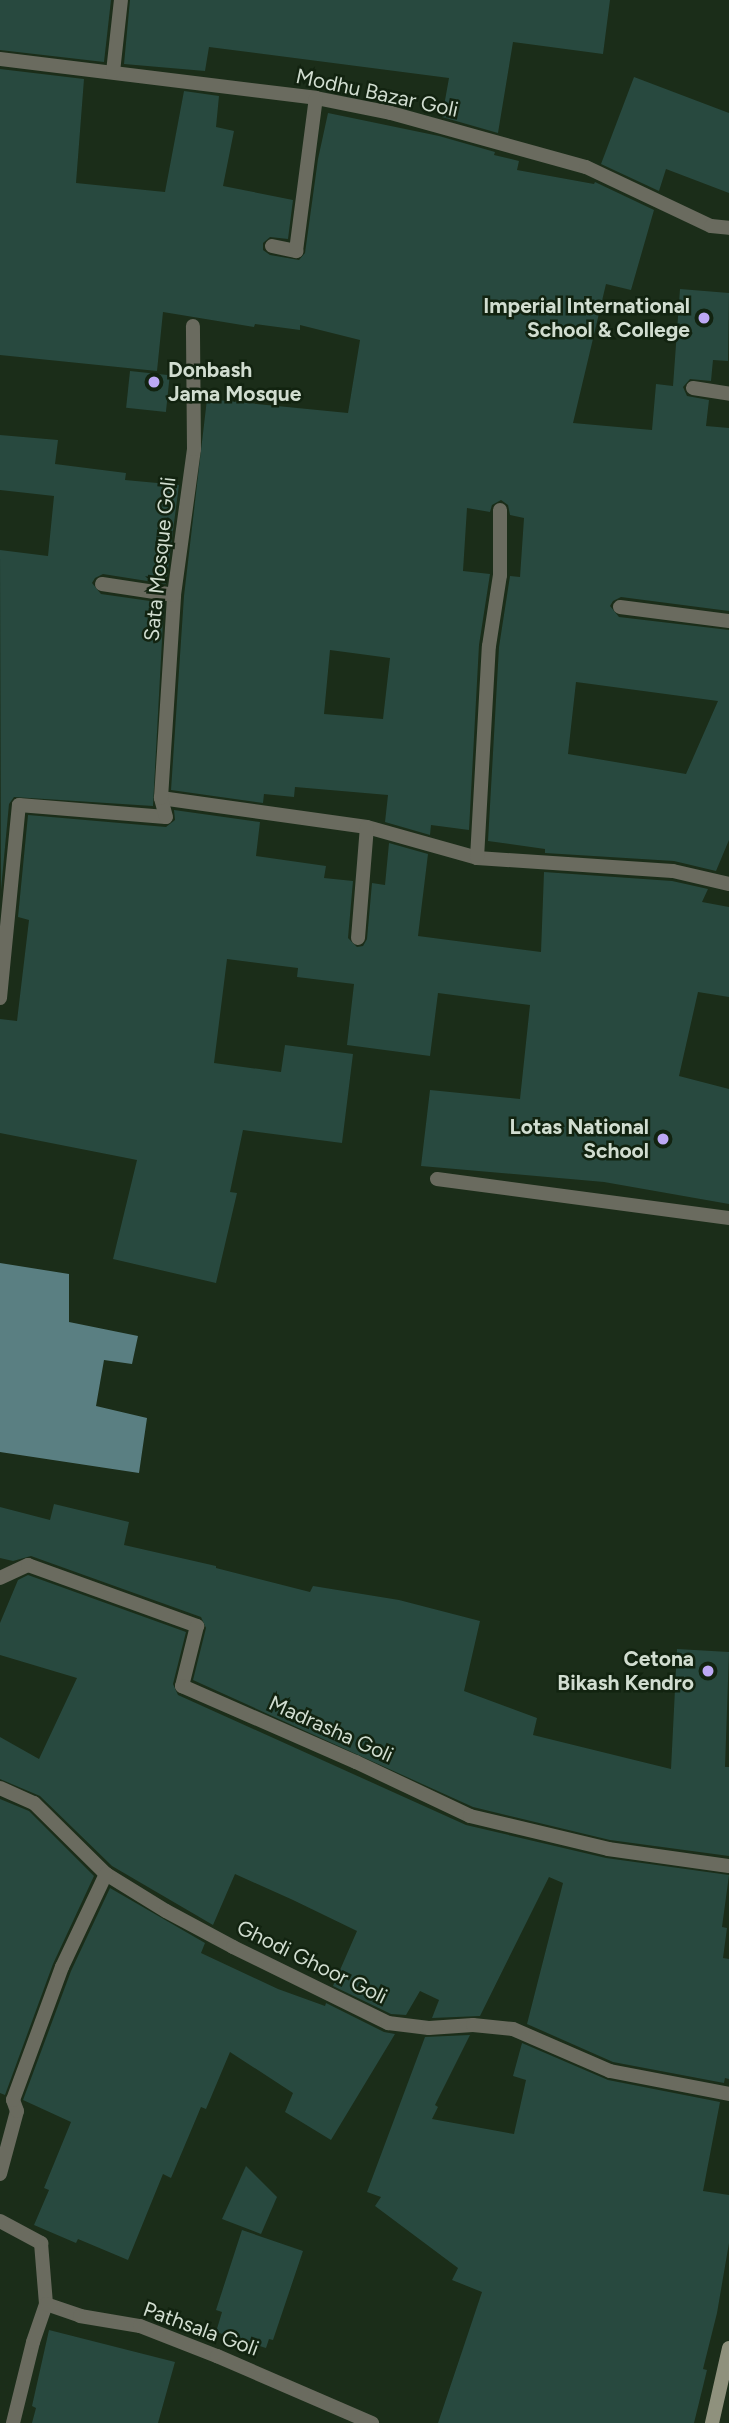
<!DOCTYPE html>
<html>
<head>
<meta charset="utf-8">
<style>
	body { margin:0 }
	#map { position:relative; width:729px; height:2423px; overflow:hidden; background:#1b2d19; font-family:Figtree,sans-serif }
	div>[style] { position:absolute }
	.water>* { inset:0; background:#5a7f82 }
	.building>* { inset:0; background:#28493f; transform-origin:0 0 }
	.street>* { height:14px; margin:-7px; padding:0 7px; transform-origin:7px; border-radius:7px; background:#6a6b5f }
	.secondary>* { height:14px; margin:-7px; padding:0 7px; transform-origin:7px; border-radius:7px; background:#8f917d }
	.dots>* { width:19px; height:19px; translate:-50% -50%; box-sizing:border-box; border:4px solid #122310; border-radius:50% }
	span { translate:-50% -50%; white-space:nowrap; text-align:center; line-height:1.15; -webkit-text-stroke:5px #122310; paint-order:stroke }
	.street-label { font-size:21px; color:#d1ddd0 }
	.poi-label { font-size:21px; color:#d1ddd0; font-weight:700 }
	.right { translate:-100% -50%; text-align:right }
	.left { translate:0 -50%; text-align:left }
</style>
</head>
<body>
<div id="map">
	<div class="water">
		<i style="clip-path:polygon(0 1263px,69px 1274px,69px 1322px,138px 1336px,132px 1364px,104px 1360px,96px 1406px,147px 1418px,139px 1473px,0 1452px)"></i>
	</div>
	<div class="building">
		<i style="clip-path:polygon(0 0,111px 0,104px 62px,0 50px)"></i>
		<i style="clip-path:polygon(130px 0,610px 0,603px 54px,513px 42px,498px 133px,442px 117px,449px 78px,209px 47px,205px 71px,124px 64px)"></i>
		<i style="clip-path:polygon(evenodd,0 69px,84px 79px,76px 183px,165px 192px,184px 91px,219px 96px,216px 127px,234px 131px,223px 186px,293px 200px,288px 239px,270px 237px,263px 243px,263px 250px,270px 255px,299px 260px,305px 253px,318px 159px,328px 113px,439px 136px,495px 152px,494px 155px,519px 161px,517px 170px,594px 184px,595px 182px,654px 210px,631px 290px,606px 284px,573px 423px,652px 430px,656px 384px,673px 386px,680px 289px,729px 293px,728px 361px,713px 360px,711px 381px,690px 379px,683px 387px,687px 396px,709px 400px,706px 426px,729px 428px,729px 611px,621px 597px,613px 601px,610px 606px,619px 617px,729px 630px,729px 840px,716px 871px,674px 861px,545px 853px,545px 849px,488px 841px,499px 647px,510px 576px,520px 577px,524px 518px,510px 515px,508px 505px,501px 500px,492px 505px,490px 512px,467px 508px,463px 571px,490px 574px,479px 645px,469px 830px,431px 825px,430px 835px,385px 822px,388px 795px,295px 787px,294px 797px,264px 794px,263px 803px,171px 790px,184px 596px,207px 399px,348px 413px,360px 340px,300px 325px,300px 330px,255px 324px,254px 327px,163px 312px,157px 371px,0 355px,0 69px,330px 650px,390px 658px,383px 719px,324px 714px,330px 650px,0 69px,576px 682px,718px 701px,686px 774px,568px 754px,576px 682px)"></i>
		<i style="clip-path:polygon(634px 77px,729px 113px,729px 193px,666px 169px,659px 191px,601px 164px)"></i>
		<i style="left:130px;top:371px;width:40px;height:37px;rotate:6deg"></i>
		<i style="clip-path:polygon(0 435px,58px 440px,55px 464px,126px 473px,125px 480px,179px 485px,166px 584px,103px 574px,95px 578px,92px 583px,101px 594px,164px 603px,153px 806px,14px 797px,9px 804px,1px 890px,0 550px,48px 556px,54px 496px,0 490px)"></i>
		<i style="clip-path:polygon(174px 810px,260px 822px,256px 856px,326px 866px,324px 878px,353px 881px,348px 938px,357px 947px,363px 946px,367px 939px,372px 883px,385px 885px,389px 843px,428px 854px,418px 936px,541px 952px,544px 872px,672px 881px,708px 889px,702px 902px,729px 907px,729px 997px,698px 992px,679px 1076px,729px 1089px,729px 1204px,604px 1182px,421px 1166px,430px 1090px,520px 1099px,530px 1005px,438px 993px,430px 1056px,347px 1045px,354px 984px,297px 977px,298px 968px,227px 959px,214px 1063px,281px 1072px,285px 1045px,353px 1054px,342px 1143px,243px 1130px,230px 1192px,237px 1193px,216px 1283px,113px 1259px,137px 1160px,0 1133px,0 1019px,17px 1021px,29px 920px,18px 917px,28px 815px,166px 827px,175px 820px)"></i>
		<i style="clip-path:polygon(54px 1504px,129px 1522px,124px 1545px,216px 1566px,216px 1568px,310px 1592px,313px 1586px,399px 1600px,480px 1621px,464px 1691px,537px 1718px,533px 1735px,671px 1769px,677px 1649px,729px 1652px,725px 1767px,729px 1767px,729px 1856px,610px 1840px,473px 1807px,193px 1680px,206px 1628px,201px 1617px,31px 1556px,13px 1561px,0 1558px,0 1507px,50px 1520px)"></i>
		<i style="clip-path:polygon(28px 1575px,186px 1632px,173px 1684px,178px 1695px,466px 1825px,606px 1858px,729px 1875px,722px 1927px,727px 1928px,723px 1958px,729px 1959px,729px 2079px,725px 2078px,724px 2083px,613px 2062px,527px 2024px,563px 1883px,549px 1877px,480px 2016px,432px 2018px,439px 2000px,420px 1991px,406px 2015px,391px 2014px,333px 1986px,357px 1931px,293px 1900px,235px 1874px,213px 1925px,112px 1866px,40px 1796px,0 1779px,0 1737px,39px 1759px,77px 1678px,0 1655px,0 1623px,18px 1580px)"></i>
		<i style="clip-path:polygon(0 1799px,29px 1811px,94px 1876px,53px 1964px,5px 2095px,0 2093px)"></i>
		<i style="clip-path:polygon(110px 1888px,205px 1943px,201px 1953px,278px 1989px,325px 2006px,326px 2003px,384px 2032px,395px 2034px,331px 2140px,285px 2112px,293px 2093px,230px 2052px,206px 2109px,201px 2107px,171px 2178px,163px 2174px,128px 2260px,78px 2239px,76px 2243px,34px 2225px,49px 2190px,44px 2188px,71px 2122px,23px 2100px,71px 1971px)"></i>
		<i style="clip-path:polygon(470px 2035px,435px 2105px,438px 2107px,432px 2119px,514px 2134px,526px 2080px,513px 2076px,522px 2043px,608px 2080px,720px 2102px,703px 2191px,729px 2195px,729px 2243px,717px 2313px,703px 2369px,707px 2370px,694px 2423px,438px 2423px,482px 2292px,452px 2280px,458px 2268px,375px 2206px,381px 2197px,367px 2192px,425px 2037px)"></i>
		<i style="clip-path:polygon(246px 2166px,277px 2197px,261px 2234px,222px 2219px)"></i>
		<i style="clip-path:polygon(242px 2230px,303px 2251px,273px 2340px,269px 2339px,266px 2348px,216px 2332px,222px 2312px,216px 2310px)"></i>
		<i style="clip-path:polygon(49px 2330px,175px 2362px,158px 2423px,32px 2423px,36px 2408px,32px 2406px)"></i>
	</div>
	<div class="street">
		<i style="left:0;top:59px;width:318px;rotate:7deg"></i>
		<i style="left:316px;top:98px;width:76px;rotate:11.3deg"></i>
		<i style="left:391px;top:113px;width:202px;rotate:15.5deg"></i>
		<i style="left:586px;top:167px;width:138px;rotate:25.3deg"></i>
		<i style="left:711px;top:226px;width:18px;rotate:6deg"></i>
		<i style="left:113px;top:72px;width:72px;rotate:-83.7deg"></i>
		<i style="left:272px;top:246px;width:25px;rotate:12deg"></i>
		<i style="left:296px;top:251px;width:154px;rotate:-82.6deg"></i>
		<i style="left:693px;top:388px;width:36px;rotate:9deg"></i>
		<i style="left:102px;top:584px;width:73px;rotate:8.7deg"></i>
		<i style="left:620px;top:607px;width:110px;rotate:7.3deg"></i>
		<i style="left:161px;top:798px;width:208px;rotate:8deg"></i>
		<i style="left:367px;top:827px;width:114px;rotate:15.7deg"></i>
		<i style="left:477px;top:858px;width:196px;rotate:3.8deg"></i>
		<i style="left:673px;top:871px;width:57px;rotate:13.1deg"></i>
		<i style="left:477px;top:858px;width:212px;rotate:-86.8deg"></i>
		<i style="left:489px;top:646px;width:72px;rotate:-81.2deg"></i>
		<i style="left:500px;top:575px;width:65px;rotate:-90deg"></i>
		<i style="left:358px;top:938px;width:111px;rotate:-85.4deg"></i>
		<i style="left:0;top:998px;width:194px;rotate:-84.4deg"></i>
		<i style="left:19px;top:805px;width:147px;rotate:4.7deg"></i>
		<i style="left:166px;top:817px;width:20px;rotate:-105deg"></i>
		<i style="left:161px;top:798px;width:203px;rotate:-86.3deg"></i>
		<i style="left:174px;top:595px;width:147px;rotate:-82.2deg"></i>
		<i style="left:194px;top:449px;width:123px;rotate:-90.5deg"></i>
		<i style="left:437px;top:1179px;width:295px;rotate:7.6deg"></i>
		<i style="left:0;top:1578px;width:31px;rotate:-25deg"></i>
		<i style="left:28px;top:1565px;width:180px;rotate:19.8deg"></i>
		<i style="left:197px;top:1626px;width:62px;rotate:104deg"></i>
		<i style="left:182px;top:1686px;width:190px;rotate:23.6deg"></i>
		<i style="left:356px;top:1762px;width:126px;rotate:25.3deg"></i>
		<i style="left:470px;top:1816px;width:142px;rotate:13.4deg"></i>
		<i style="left:608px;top:1849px;width:122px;rotate:8deg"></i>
		<i style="left:0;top:1788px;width:37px;rotate:24deg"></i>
		<i style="left:34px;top:1803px;width:101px;rotate:44.6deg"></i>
		<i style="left:106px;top:1874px;width:70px;rotate:31.7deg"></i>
		<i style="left:166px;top:1911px;width:76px;rotate:28.2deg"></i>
		<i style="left:233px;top:1947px;width:173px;rotate:26.1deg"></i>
		<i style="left:388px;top:2023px;width:41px;rotate:7deg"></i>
		<i style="left:429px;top:2028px;width:44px;rotate:-3.9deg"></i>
		<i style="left:473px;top:2025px;width:40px;rotate:5.7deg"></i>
		<i style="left:513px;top:2029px;width:106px;rotate:23.4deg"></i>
		<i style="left:610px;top:2071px;width:121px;rotate:10.9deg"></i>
		<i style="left:0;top:2174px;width:65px;rotate:-74.9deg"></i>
		<i style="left:17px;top:2111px;width:12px;rotate:-110deg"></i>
		<i style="left:13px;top:2100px;width:142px;rotate:-69.8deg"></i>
		<i style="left:62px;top:1967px;width:103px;rotate:-64.7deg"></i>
		<i style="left:0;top:2221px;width:47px;rotate:28.2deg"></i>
		<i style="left:41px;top:2243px;width:61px;rotate:85.3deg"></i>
		<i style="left:13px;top:2423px;width:83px;rotate:-76.1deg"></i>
		<i style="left:33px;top:2342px;width:40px;rotate:-71.1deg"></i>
		<i style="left:46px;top:2304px;width:36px;rotate:19deg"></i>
		<i style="left:80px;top:2316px;width:61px;rotate:9.5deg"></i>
		<i style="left:140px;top:2326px;width:83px;rotate:21.3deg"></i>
		<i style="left:217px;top:2356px;width:169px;rotate:23.4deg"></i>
	</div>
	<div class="secondary">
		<i style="left:712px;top:2423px;width:77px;rotate:-77.2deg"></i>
	</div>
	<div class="dots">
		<i style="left:704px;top:318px;background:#bda9f5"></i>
		<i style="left:154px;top:382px;background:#bda9f5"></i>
		<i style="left:663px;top:1139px;background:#bda9f5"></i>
		<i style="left:708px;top:1671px;background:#bda9f5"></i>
	</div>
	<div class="street-label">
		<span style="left:377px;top:93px;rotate:12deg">Modhu Bazar Goli</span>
		<span style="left:160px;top:559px;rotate:-84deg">Sata Mosque Goli</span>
		<span style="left:331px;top:1729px;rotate:24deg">Madrasha Goli</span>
		<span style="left:312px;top:1962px;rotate:26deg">Ghodi Ghoor Goli</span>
		<span style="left:201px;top:2329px;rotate:20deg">Pathsala Goli</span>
	</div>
	<div class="poi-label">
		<span class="right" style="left:690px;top:318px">Imperial International<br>School &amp; College</span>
		<span class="left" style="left:168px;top:382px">Donbash<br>Jama Mosque</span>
		<span class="right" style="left:649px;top:1139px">Lotas National<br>School</span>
		<span class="right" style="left:694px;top:1671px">Cetona<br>Bikash Kendro</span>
	</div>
</div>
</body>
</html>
